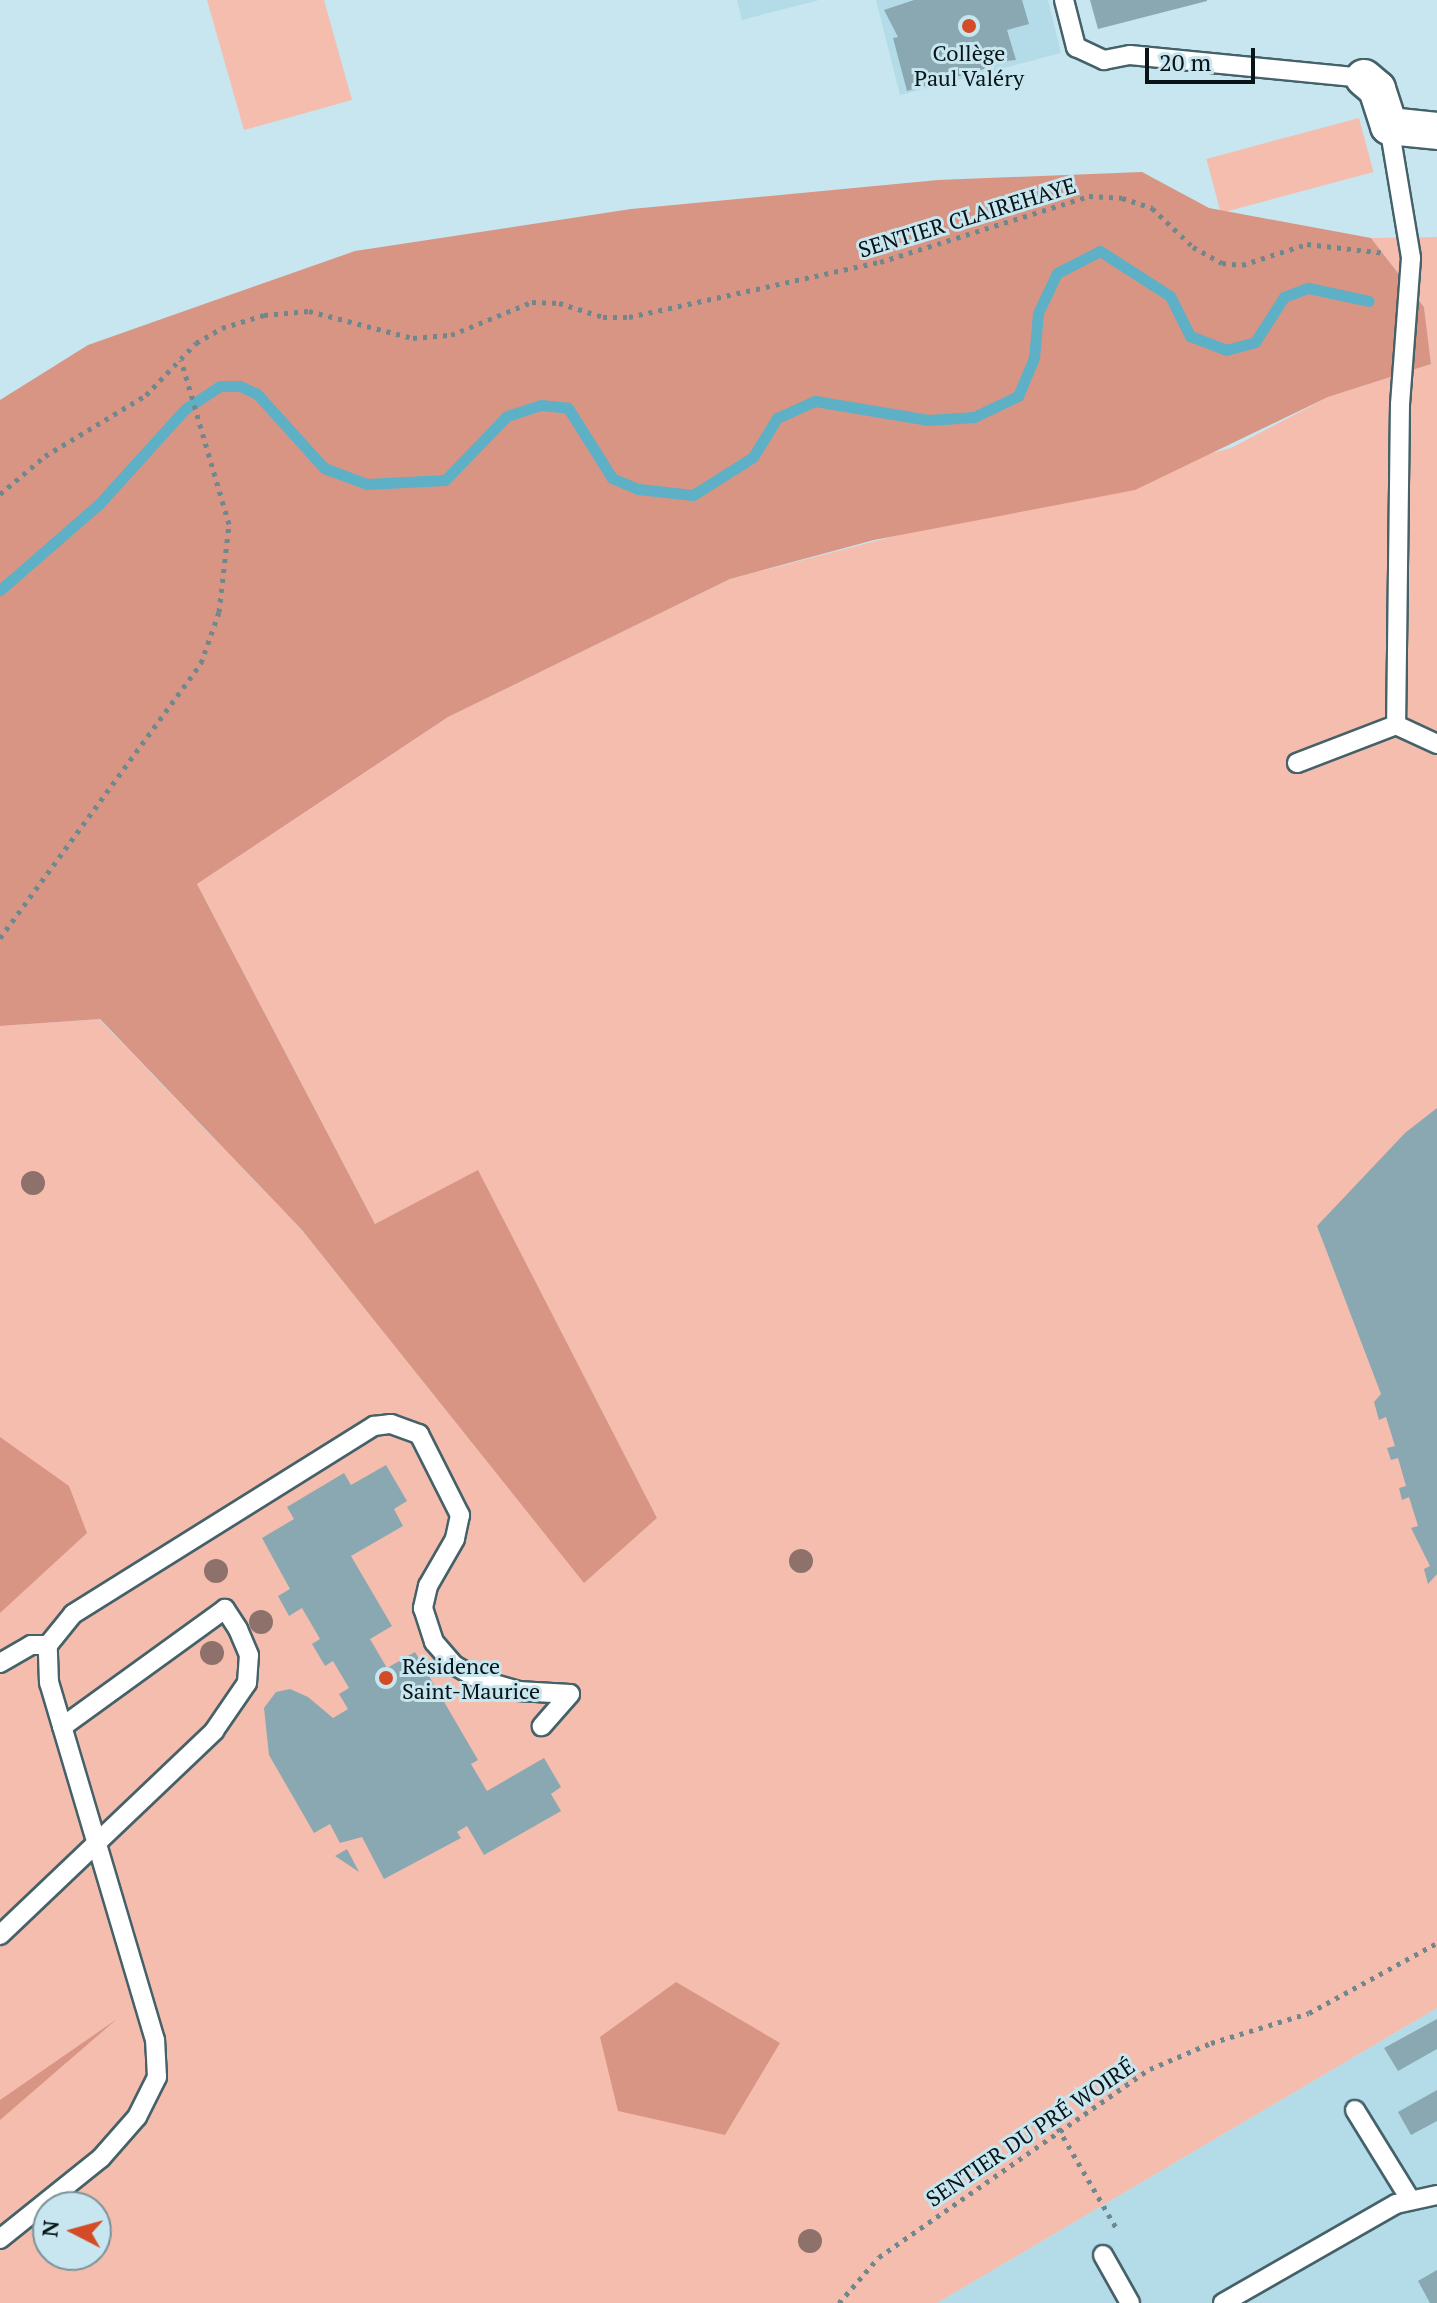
<!DOCTYPE html>
<html>
<head>
<meta charset="utf-8">
<style>
	body { margin:0 }
	#map { position:relative; width:1437px; height:2303px; overflow:hidden; background:#c7e6ef; font-family:"PT Serif",serif }
	div>[style] { position:absolute }
	.built>* { inset:0; background:#b4dce8 }
	.green>* { inset:0; background:#f5bdae; transform-origin:0 0 }
	.forest>* { inset:0; background:#d99584 }
	.stream>* { height:11px; margin:-5.5px; padding:0 5.5px; transform-origin:5.5px; border-radius:5.5px; background:#5eb0c6 }
	.building>* { inset:0; background:#8aa8b1 }
	.path>* { height:5px; margin-top:-2.5px; transform-origin:0; background:repeating-linear-gradient(90deg,#70878d 0 4px,transparent 0 10px) }
	.roads { filter:drop-shadow(2px 0 #456169) drop-shadow(-2px 0 #456169) drop-shadow(0 2px #456169) drop-shadow(0 -2px #456169) }
	.lane>* { height:18px; margin:-9px; padding:0 9px; transform-origin:9px; border-radius:9px; background:#fff }
	.street>* { height:36px; margin:-18px; padding:0 18px; transform-origin:18px; border-radius:18px; background:#fff }
	.trees>* { width:24px; height:24px; margin:-12px; border-radius:50%; background:#8f716c }
	.dots>* { width:22px; height:22px; translate:-50% -50%; box-sizing:border-box; border:4px solid #c7e6ef; border-radius:50% }
	span { translate:-50% -50%; white-space:nowrap; text-align:center; line-height:1.15; -webkit-text-stroke:6px #c7e6ef; paint-order:stroke }
	.poi-label { font-size:22px; color:#081417 }
	.left { translate:0 -50%; text-align:left }
	.street-label { font-size:22px; color:#081417 }
	.north { position:absolute; left:32px; top:2191px; width:80px; height:80px; box-sizing:border-box; background:#c7e6ef; border:2px solid #7b9299; border-radius:50%; rotate:276deg; font-size:22px; font-weight:700; line-height:32px; text-align:center; color:#081417 }
	.north::after { content:''; display:block; margin:auto; width:28px; height:36px; background:#d44b27; clip-path:polygon(50% 0,100% 100%,50% 72%,0 100%) }
	.scale { position:absolute; left:1145px; top:48px; width:110px; height:36px; box-sizing:border-box; border:4px solid #081417; border-top:0; padding-left:10px; font-size:24px; line-height:28px; white-space:nowrap; color:#081417; -webkit-text-stroke:6px #c7e6ef; paint-order:stroke }
</style>
</head>
<body>
<div id="map">
	<div class="built">
		<i style="clip-path:polygon(737px 0,819px 0,742px 20px)"></i>
		<i style="clip-path:polygon(876px 0,1048px 0,1061px 53px,900px 95px)"></i>
		<i style="clip-path:polygon(1437px 2008px,1437px 2303px,937px 2303px)"></i>
	</div>
	<div class="green">
		<i style="clip-path:polygon(207px 0,324px 0,352px 100px,244px 130px)"></i>
		<i style="left:1359px;top:118px;width:56px;height:158px;rotate:75deg"></i>
		<i style="clip-path:polygon(evenodd,1437px 237px,1437px 2008px,937px 2303px,0 2303px,0 1026px,99px 1019px,302px 1230px,584px 1582px,657px 1518px,478px 1171px,375px 1224px,197px 884px,448px 717px,730px 579px,1231px 448px,1328px 397px,1431px 364px,1424px 307px,1371px 238px,1437px 237px,48px 2207px,96px 2207px,96px 2255px,48px 2255px,48px 2207px)"></i>
	</div>
	<div class="forest">
		<i style="clip-path:polygon(1142px 172px,1209px 208px,1371px 238px,1424px 307px,1431px 364px,1328px 397px,1135px 490px,874px 540px,730px 579px,448px 717px,197px 884px,375px 1224px,478px 1170px,657px 1518px,584px 1583px,302px 1230px,100px 1019px,0 1026px,0 400px,88px 345px,355px 251px,631px 209px,938px 180px)"></i>
		<i style="clip-path:polygon(0 1437px,69px 1486px,87px 1533px,0 1613px)"></i>
		<i style="clip-path:polygon(676px 1982px,780px 2043px,725px 2135px,618px 2111px,600px 2037px)"></i>
		<i style="clip-path:polygon(117px 2019px,0 2120px,0 2100px)"></i>
	</div>
	<div class="stream">
		<i style="left:0;top:590px;width:131px;rotate:-41deg"></i>
		<i style="left:99px;top:504px;width:128px;rotate:-47.8deg"></i>
		<i style="left:185px;top:409px;width:42px;rotate:-33.3deg"></i>
		<i style="left:220px;top:386px;width:20px"></i>
		<i style="left:240px;top:386px;width:19px;rotate:25deg"></i>
		<i style="left:257px;top:394px;width:100px;rotate:47.8deg"></i>
		<i style="left:324px;top:468px;width:46px;rotate:20.4deg"></i>
		<i style="left:367px;top:484px;width:78px;rotate:-2.9deg"></i>
		<i style="left:445px;top:480px;width:89px;rotate:-45.9deg"></i>
		<i style="left:507px;top:416px;width:36px;rotate:-18deg"></i>
		<i style="left:541px;top:405px;width:27px;rotate:6deg"></i>
		<i style="left:568px;top:408px;width:83px;rotate:57.8deg"></i>
		<i style="left:612px;top:478px;width:28px;rotate:23deg"></i>
		<i style="left:638px;top:489px;width:55px;rotate:6.2deg"></i>
		<i style="left:693px;top:495px;width:71px;rotate:-32.3deg"></i>
		<i style="left:753px;top:457px;width:46px;rotate:-58.4deg"></i>
		<i style="left:777px;top:418px;width:42px;rotate:-24.1deg"></i>
		<i style="left:815px;top:401px;width:115px;rotate:9.5deg"></i>
		<i style="left:928px;top:420px;width:46px;rotate:-3.7deg"></i>
		<i style="left:974px;top:417px;width:49px;rotate:-25.5deg"></i>
		<i style="left:1018px;top:396px;width:41px;rotate:-67.2deg"></i>
		<i style="left:1034px;top:358px;width:45px;rotate:-84.9deg"></i>
		<i style="left:1038px;top:313px;width:44px;rotate:-64.6deg"></i>
		<i style="left:1057px;top:273px;width:48px;rotate:-27.1deg"></i>
		<i style="left:1100px;top:251px;width:83px;rotate:32.7deg"></i>
		<i style="left:1170px;top:296px;width:45px;rotate:63.4deg"></i>
		<i style="left:1190px;top:336px;width:39px;rotate:21deg"></i>
		<i style="left:1226px;top:350px;width:30px;rotate:-15deg"></i>
		<i style="left:1255px;top:342px;width:54px;rotate:-57.2deg"></i>
		<i style="left:1284px;top:297px;width:26px;rotate:-21deg"></i>
		<i style="left:1308px;top:288px;width:62px;rotate:12deg"></i>
	</div>
	<div class="building">
		<i style="clip-path:polygon(914px 0,1022px 0,1029px 24px,1007px 30px,1016px 60px,985px 63px,987px 68px,907px 91px,893px 38px,898px 37px,884px 10px)"></i>
		<i style="clip-path:polygon(1090px 0,1207px 0,1207px 1px,1098px 29px)"></i>
		<i style="clip-path:polygon(1437px 1108px,1437px 1574px,1428px 1584px,1424px 1569px,1430px 1566px,1411px 1528px,1418px 1526px,1409px 1497px,1402px 1500px,1399px 1488px,1406px 1486px,1398px 1458px,1391px 1460px,1387px 1448px,1395px 1446px,1386px 1417px,1379px 1420px,1374px 1402px,1381px 1394px,1317px 1226px,1405px 1133px)"></i>
		<i style="clip-path:polygon(386px 1465px,407px 1501px,394px 1509px,403px 1526px,351px 1556px,392px 1626px,370px 1639px,387px 1668px,415px 1652px,478px 1760px,471px 1764px,487px 1791px,544px 1758px,561px 1787px,551px 1794px,561px 1811px,484px 1855px,467px 1826px,457px 1832px,461px 1838px,384px 1879px,362px 1837px,340px 1843px,330px 1824px,314px 1833px,269px 1755px,264px 1708px,276px 1692px,290px 1689px,308px 1697px,333px 1718px,348px 1709px,339px 1694px,349px 1688px,333px 1661px,325px 1666px,312px 1644px,320px 1639px,302px 1608px,289px 1616px,278px 1596px,290px 1589px,262px 1538px,294px 1519px,287px 1507px,344px 1473px,351px 1485px)"></i>
		<i style="clip-path:polygon(347px 1849px,359px 1872px,335px 1856px)"></i>
		<i style="clip-path:polygon(1437px 2019px,1437px 2049px,1398px 2071px,1384px 2048px)"></i>
		<i style="clip-path:polygon(1437px 2090px,1437px 2121px,1411px 2135px,1398px 2112px)"></i>
		<i style="clip-path:polygon(1437px 2270px,1437px 2303px,1430px 2303px,1418px 2281px)"></i>
	</div>
	<div class="path">
		<i style="left:0;top:494px;width:59px;rotate:-40.2deg"></i>
		<i style="left:45px;top:456px;width:118px;rotate:-31.1deg"></i>
		<i style="left:146px;top:395px;width:72px;rotate:-46.1deg"></i>
		<i style="left:196px;top:343px;width:30px;rotate:-30deg"></i>
		<i style="left:222px;top:328px;width:44px;rotate:-17.2deg"></i>
		<i style="left:264px;top:315px;width:45px;rotate:-5.1deg"></i>
		<i style="left:309px;top:311px;width:107px;rotate:14.6deg"></i>
		<i style="left:413px;top:338px;width:38px;rotate:-5deg"></i>
		<i style="left:451px;top:335px;width:87px;rotate:-22.2deg"></i>
		<i style="left:532px;top:302px;width:27px;rotate:2deg"></i>
		<i style="left:559px;top:303px;width:46px;rotate:17.7deg"></i>
		<i style="left:603px;top:317px;width:26px"></i>
		<i style="left:629px;top:317px;width:257px;rotate:-12.4deg"></i>
		<i style="left:880px;top:262px;width:219px;rotate:-17.5deg"></i>
		<i style="left:1089px;top:196px;width:33px;rotate:3deg"></i>
		<i style="left:1122px;top:198px;width:32px;rotate:18deg"></i>
		<i style="left:1152px;top:208px;width:57px;rotate:43.6deg"></i>
		<i style="left:1193px;top:247px;width:33px;rotate:29deg"></i>
		<i style="left:1222px;top:263px;width:20px;rotate:6deg"></i>
		<i style="left:1242px;top:265px;width:68px;rotate:-17.9deg"></i>
		<i style="left:1307px;top:244px;width:79px;rotate:6.6deg"></i>
		<i style="left:0;top:938px;width:341px;rotate:-53.8deg"></i>
		<i style="left:201px;top:663px;width:54px;rotate:-70.6deg"></i>
		<i style="left:219px;top:612px;width:89px;rotate:-83.5deg"></i>
		<i style="left:229px;top:524px;width:171px;rotate:-106.3deg"></i>
		<i style="left:1058px;top:2128px;width:119px;rotate:59.8deg"></i>
		<i style="left:839px;top:2303px;width:61px;rotate:-49deg"></i>
		<i style="left:879px;top:2257px;width:330px;rotate:-34.8deg"></i>
		<i style="left:1150px;top:2069px;width:66px;rotate:-23.1deg"></i>
		<i style="left:1211px;top:2043px;width:102px;rotate:-17deg"></i>
		<i style="left:1309px;top:2013px;width:146px;rotate:-28.7deg"></i>
	</div>
	<div class="roads">
		<div class="lane">
			<i style="left:1064px;top:0;width:49px;rotate:75.7deg"></i>
			<i style="left:1076px;top:47px;width:31px;rotate:25deg"></i>
			<i style="left:1104px;top:60px;width:26px;rotate:-11deg"></i>
			<i style="left:1130px;top:55px;width:235px;rotate:5.6deg"></i>
			<i style="left:1389px;top:126px;width:134px;rotate:80.5deg"></i>
			<i style="left:1411px;top:258px;width:146px;rotate:94.3deg"></i>
			<i style="left:1400px;top:404px;width:321px;rotate:90.7deg"></i>
			<i style="left:1297px;top:763px;width:106px;rotate:-21deg"></i>
			<i style="left:1396px;top:725px;width:45px;rotate:24.9deg"></i>
			<i style="left:0;top:1663px;width:36px;rotate:-30deg"></i>
			<i style="left:31px;top:1645px;width:17px"></i>
			<i style="left:0;top:1935px;width:296px;rotate:-43.6deg"></i>
			<i style="left:214px;top:1731px;width:58px;rotate:-55.5deg"></i>
			<i style="left:247px;top:1683px;width:28px;rotate:-86deg"></i>
			<i style="left:249px;top:1655px;width:28px;rotate:-113deg"></i>
			<i style="left:238px;top:1629px;width:24px;rotate:-123deg"></i>
			<i style="left:225px;top:1609px;width:201px;rotate:144.1deg"></i>
			<i style="left:1355px;top:2110px;width:105px;rotate:58.3deg"></i>
			<i style="left:0;top:2239px;width:129px;rotate:-38.7deg"></i>
			<i style="left:101px;top:2158px;width:55px;rotate:-48.7deg"></i>
			<i style="left:137px;top:2117px;width:45px;rotate:-63.4deg"></i>
			<i style="left:157px;top:2077px;width:37px;rotate:-93deg"></i>
			<i style="left:155px;top:2040px;width:372px;rotate:-106.5deg"></i>
			<i style="left:49px;top:1683px;width:38px;rotate:-92deg"></i>
			<i style="left:48px;top:1645px;width:40px;rotate:-51deg"></i>
			<i style="left:73px;top:1614px;width:355px;rotate:-32deg"></i>
			<i style="left:374px;top:1426px;width:17px;rotate:-7deg"></i>
			<i style="left:391px;top:1424px;width:30px;rotate:20deg"></i>
			<i style="left:419px;top:1434px;width:91px;rotate:63.2deg"></i>
			<i style="left:460px;top:1515px;width:25px;rotate:102deg"></i>
			<i style="left:455px;top:1539px;width:54px;rotate:119.9deg"></i>
			<i style="left:428px;top:1586px;width:23px;rotate:103deg"></i>
			<i style="left:423px;top:1608px;width:36px;rotate:72deg"></i>
			<i style="left:434px;top:1642px;width:30px;rotate:49deg"></i>
			<i style="left:454px;top:1665px;width:30px;rotate:30deg"></i>
			<i style="left:480px;top:1680px;width:40px;rotate:16deg"></i>
			<i style="left:518px;top:1691px;width:52px;rotate:3.3deg"></i>
			<i style="left:570px;top:1694px;width:43px;rotate:131.2deg"></i>
			<i style="left:1103px;top:2255px;width:55px;rotate:60.6deg"></i>
			<i style="left:1223px;top:2303px;width:199px;rotate:-29.8deg"></i>
			<i style="left:1396px;top:2204px;width:42px;rotate:-12.4deg"></i>
		</div>
		<div class="street">
			<i style="left:1364px;top:78px;width:17px;rotate:40deg"></i>
			<i style="left:1377px;top:89px;width:39px;rotate:72deg"></i>
			<i style="left:1389px;top:126px;width:48px;rotate:5.9deg"></i>
		</div>
	</div>
	<div class="trees">
		<i style="left:33px;top:1183px"></i>
		<i style="left:801px;top:1561px"></i>
		<i style="left:216px;top:1571px"></i>
		<i style="left:261px;top:1622px"></i>
		<i style="left:212px;top:1653px"></i>
		<i style="left:810px;top:2241px"></i>
	</div>
	<div class="dots">
		<i style="left:969px;top:26px;background:#d44b27"></i>
		<i style="left:386px;top:1678px;background:#d44b27"></i>
	</div>
	<div class="poi-label">
		<span style="left:969px;top:65px">Collège<br>Paul Valéry</span>
		<span class="left" style="left:402px;top:1678px">Résidence<br>Saint-Maurice</span>
	</div>
	<div class="street-label">
		<span style="left:967px;top:217px;rotate:-17deg">SENTIER CLAIREHAYE</span>
		<span style="left:1030px;top:2132px;rotate:-34deg">SENTIER DU PRÉ WOIRÉ</span>
	</div>
	<div class="north">N</div>
	<div class="scale">20 m</div>
</div>
</body>
</html>
